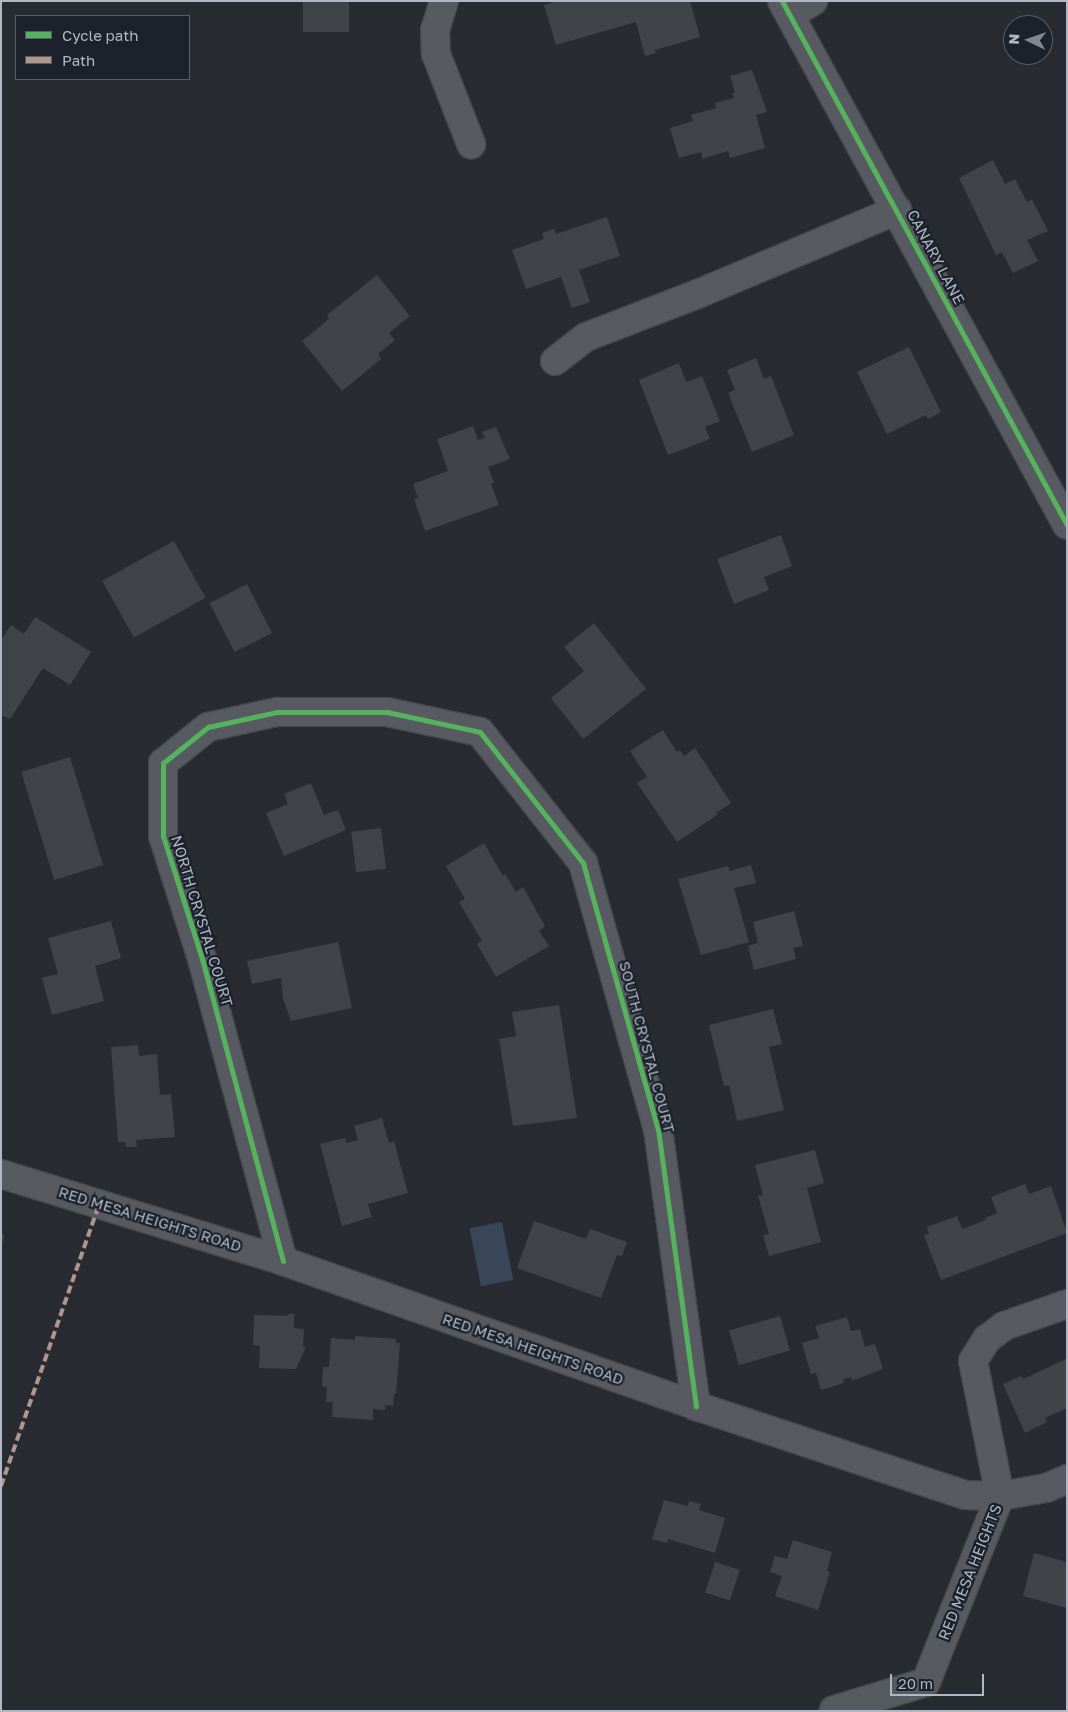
<!DOCTYPE html>
<html>
<head>
<meta charset="utf-8">
<style>
	body { margin:0 }
	#map { position:relative; width:1068px; height:1712px; overflow:hidden; background:#282c32; font-family:"Golos Text",sans-serif }
	div>[style] { position:absolute }
	.water>* { inset:0; background:#394559; transform-origin:0 0 }
	.building>* { inset:0; background:#404348; transform-origin:0 0 }
	.roads { filter:drop-shadow(1px 0 #44474b) drop-shadow(-1px 0 #44474b) drop-shadow(0 1px #44474b) drop-shadow(0 -1px #44474b) }
	.street>* { height:28px; margin:-14px; padding:0 14px; transform-origin:14px; border-radius:14px; background:#575a61 }
	.quiet>* { height:4px; margin-top:-2px; transform-origin:0; background:repeating-linear-gradient(90deg,#b2968c 0 8px,transparent 0 12px) }
	.cycleway>* { height:5px; margin:-2.5px; padding:0 2.5px; transform-origin:2.5px; border-radius:2.5px; background:#56b35d }
	span { translate:-50% -50%; white-space:nowrap; text-align:center; line-height:1.15; -webkit-text-stroke:4.5px #1c222b; paint-order:stroke }
	.street-label { font-size:15px; color:#b2b8c3 }
	.frame { position:absolute; inset:0; border:2px solid #b2b8c3; pointer-events:none }
	.legend { position:absolute; left:15px; top:15px; width:175px; height:65px; box-sizing:border-box; background:#1c222b; border:1px solid #585e68; margin:0; padding:6px 9px; list-style:none; font-size:15px; color:#b2b8c3 }
	.legend li { display:flex; align-items:center; gap:10px; height:25px }
	.legend b { width:25px; border:1px solid #585e68 }
	.north { position:absolute; left:1003px; top:15px; width:50px; height:50px; box-sizing:border-box; background:#1c222b; border:1px solid #585e68; border-radius:50%; rotate:273deg; font-size:14px; font-weight:700; line-height:20px; text-align:center; color:#b2b8c3 }
	.north::after { content:''; display:block; margin:auto; width:18px; height:22px; background:#828790; clip-path:polygon(50% 0,100% 100%,50% 72%,0 100%) }
	.scale { position:absolute; left:890px; top:1674px; width:94px; height:22px; box-sizing:border-box; border:2px solid #b2b8c3; border-top:0; padding-left:6px; font-size:15px; line-height:18px; white-space:nowrap; color:#b2b8c3; -webkit-text-stroke:4px #1c222b; paint-order:stroke }
</style>
</head>
<body>
<div id="map">
	<div class="water">
		<i style="left:502px;top:1222px;width:59px;height:33px;rotate:79deg"></i>
	</div>
	<div class="building">
		<i style="left:303px;top:1px;width:46px;height:31px"></i>
		<i style="clip-path:polygon(557px 1px,690px 1px,700px 37px,655px 50px,656px 53px,645px 56px,636px 22px,556px 45px,544px 5px)"></i>
		<i style="clip-path:polygon(752px 70px,767px 112px,756px 115px,765px 148px,730px 158px,728px 151px,702px 159px,701px 152px,679px 158px,670px 128px,693px 121px,691px 115px,716px 108px,715px 103px,734px 98px,732px 93px,735px 92px,730px 76px)"></i>
		<i style="clip-path:polygon(993px 160px,1005px 184px,1015px 179px,1027px 202px,1032px 200px,1048px 231px,1027px 240px,1038px 261px,1013px 273px,1002px 252px,996px 255px,959px 178px)"></i>
		<i style="clip-path:polygon(607px 217px,620px 256px,579px 270px,590px 302px,572px 308px,561px 277px,526px 289px,512px 250px,544px 239px,542px 233px,554px 229px,556px 234px)"></i>
		<i style="clip-path:polygon(377px 275px,410px 316px,389px 333px,395px 340px,378px 354px,381px 359px,342px 391px,302px 341px,329px 319px,327px 315px)"></i>
		<i style="clip-path:polygon(909px 347px,941px 412px,928px 419px,926px 415px,887px 434px,857px 372px)"></i>
		<i style="clip-path:polygon(756px 358px,764px 379px,771px 376px,794px 435px,752px 452px,728px 393px,735px 390px,727px 370px)"></i>
		<i style="clip-path:polygon(679px 363px,686px 382px,702px 376px,720px 421px,705px 427px,710px 439px,668px 455px,639px 380px)"></i>
		<i style="clip-path:polygon(473px 426px,478px 440px,485px 438px,482px 432px,496px 427px,510px 459px,488px 467px,494px 483px,491px 484px,499px 505px,425px 531px,414px 499px,418px 498px,413px 484px,448px 471px,437px 439px)"></i>
		<i style="clip-path:polygon(781px 535px,792px 566px,764px 577px,769px 590px,734px 604px,717px 559px)"></i>
		<i style="left:174px;top:541px;width:65px;height:82px;rotate:61deg"></i>
		<i style="left:247px;top:584px;width:55px;height:42px;rotate:63deg"></i>
		<i style="clip-path:polygon(35px 617px,91px 652px,70px 685px,43px 668px,10px 719px,1px 715px,1px 640px,11px 625px,24px 634px)"></i>
		<i style="clip-path:polygon(594px 623px,646px 689px,583px 739px,551px 698px,584px 671px,564px 647px)"></i>
		<i style="clip-path:polygon(663px 730px,677px 752px,680px 750px,684px 756px,695px 748px,731px 803px,716px 813px,717px 815px,677px 842px,637px 783px,647px 777px,630px 751px)"></i>
		<i style="left:70px;top:757px;width:113px;height:51px;rotate:73deg"></i>
		<i style="clip-path:polygon(311px 783px,324px 815px,338px 810px,346px 830px,284px 856px,266px 813px,288px 804px,284px 794px)"></i>
		<i style="left:381px;top:828px;width:41px;height:30px;rotate:83deg"></i>
		<i style="clip-path:polygon(484px 843px,503px 876px,505px 874px,516px 892px,523px 887px,545px 926px,539px 931px,549px 946px,496px 977px,477px 944px,482px 941px,459px 902px,465px 899px,446px 866px)"></i>
		<i style="clip-path:polygon(751px 865px,756px 883px,734px 888px,749px 942px,701px 955px,678px 879px,728px 866px,730px 871px)"></i>
		<i style="clip-path:polygon(794px 911px,803px 946px,793px 948px,796px 959px,754px 970px,748px 946px,758px 943px,753px 922px)"></i>
		<i style="clip-path:polygon(111px 921px,121px 958px,95px 966px,104px 1001px,52px 1015px,42px 978px,58px 974px,48px 938px)"></i>
		<i style="clip-path:polygon(338px 942px,352px 1008px,291px 1021px,283px 998px,281px 978px,252px 984px,247px 961px)"></i>
		<i style="clip-path:polygon(559px 1005px,577px 1118px,513px 1126px,499px 1039px,516px 1036px,512px 1012px)"></i>
		<i style="clip-path:polygon(773px 1009px,782px 1044px,769px 1047px,784px 1110px,737px 1121px,729px 1085px,724px 1086px,709px 1025px)"></i>
		<i style="clip-path:polygon(138px 1045px,139px 1056px,157px 1054px,160px 1095px,171px 1094px,175px 1137px,136px 1140px,137px 1147px,126px 1147px,125px 1142px,118px 1142px,111px 1047px)"></i>
		<i style="clip-path:polygon(382px 1118px,389px 1143px,394px 1141px,408px 1193px,368px 1204px,372px 1217px,342px 1226px,320px 1144px,345px 1138px,347px 1143px,358px 1140px,354px 1126px)"></i>
		<i style="clip-path:polygon(815px 1150px,824px 1183px,807px 1188px,821px 1242px,769px 1256px,763px 1235px,769px 1234px,758px 1196px,763px 1195px,755px 1165px)"></i>
		<i style="clip-path:polygon(1025px 1184px,1029px 1194px,1051px 1186px,1067px 1233px,941px 1280px,924px 1235px,929px 1234px,927px 1227px,957px 1216px,962px 1229px,986px 1220px,985px 1218px,997px 1213px,991px 1197px)"></i>
		<i style="clip-path:polygon(534px 1221px,586px 1239px,590px 1229px,627px 1242px,622px 1256px,617px 1255px,601px 1298px,517px 1268px)"></i>
		<i style="clip-path:polygon(1px 1234px,4px 1234px,2px 1246px,1px 1245px)"></i>
		<i style="clip-path:polygon(288px 1314px,294px 1314px,294px 1328px,304px 1329px,303px 1347px,306px 1347px,296px 1369px,259px 1368px,260px 1346px,253px 1345px,254px 1315px,288px 1316px)"></i>
		<i style="left:780px;top:1316px;width:36px;height:53px;rotate:74deg"></i>
		<i style="clip-path:polygon(847px 1317px,851px 1331px,860px 1329px,865px 1347px,875px 1344px,883px 1369px,852px 1381px,852px 1377px,843px 1379px,844px 1383px,821px 1390px,816px 1373px,811px 1374px,802px 1343px,819px 1338px,815px 1326px)"></i>
		<i style="clip-path:polygon(355px 1336px,396px 1339px,396px 1343px,400px 1343px,396px 1394px,394px 1394px,393px 1406px,385px 1405px,385px 1410px,373px 1409px,373px 1420px,332px 1417px,333px 1402px,326px 1402px,327px 1387px,322px 1386px,323px 1367px,329px 1367px,331px 1338px,355px 1340px)"></i>
		<i style="clip-path:polygon(1066px 1359px,1067px 1408px,1045px 1418px,1047px 1422px,1025px 1433px,1003px 1384px,1021px 1376px,1023px 1379px)"></i>
		<i style="clip-path:polygon(664px 1500px,688px 1506px,689px 1501px,701px 1504px,699px 1510px,725px 1518px,715px 1553px,668px 1539px,667px 1543px,652px 1539px)"></i>
		<i style="clip-path:polygon(793px 1540px,832px 1552px,827px 1571px,830px 1572px,818px 1610px,775px 1596px,782px 1576px,770px 1572px,775px 1556px,787px 1559px)"></i>
		<i style="clip-path:polygon(1034px 1553px,1067px 1562px,1067px 1608px,1023px 1596px)"></i>
		<i style="left:715px;top:1562px;width:26px;height:32px;rotate:18deg"></i>
	</div>
	<div class="roads">
		<div class="street">
			<i style="left:444px;top:1px;width:30px;rotate:107deg"></i>
			<i style="left:435px;top:30px;width:24px;rotate:88deg"></i>
			<i style="left:436px;top:54px;width:97px;rotate:68.7deg"></i>
			<i style="left:782px;top:1px;width:596px;rotate:61.46deg"></i>
			<i style="left:790px;top:15px;width:27px;rotate:-31deg"></i>
			<i style="left:555px;top:361px;width:39px;rotate:-38deg"></i>
			<i style="left:586px;top:337px;width:122px;rotate:-21.1deg"></i>
			<i style="left:700px;top:293px;width:214px;rotate:-22.8deg"></i>
			<i style="left:1px;top:1174px;width:295px;rotate:17.1deg"></i>
			<i style="left:283px;top:1261px;width:438px;rotate:19.3deg"></i>
			<i style="left:696px;top:1406px;width:283px;rotate:18.3deg"></i>
			<i style="left:965px;top:1495px;width:35px;rotate:2deg"></i>
			<i style="left:1000px;top:1496px;width:47px;rotate:-9.9deg"></i>
			<i style="left:1046px;top:1488px;width:23px;rotate:-23deg"></i>
			<i style="left:283px;top:1261px;width:310px;rotate:-105deg"></i>
			<i style="left:203px;top:962px;width:132px;rotate:-107.6deg"></i>
			<i style="left:163px;top:836px;width:73px;rotate:-90deg"></i>
			<i style="left:163px;top:763px;width:58px;rotate:-38.7deg"></i>
			<i style="left:208px;top:727px;width:71px;rotate:-12.3deg"></i>
			<i style="left:277px;top:712px;width:110px"></i>
			<i style="left:387px;top:712px;width:95px;rotate:12.1deg"></i>
			<i style="left:480px;top:732px;width:167px;rotate:51.8deg"></i>
			<i style="left:583px;top:863px;width:276px;rotate:74.3deg"></i>
			<i style="left:658px;top:1129px;width:280px;rotate:82.2deg"></i>
			<i style="left:834px;top:1710px;width:96px;rotate:-16.9deg"></i>
			<i style="left:926px;top:1682px;width:200px;rotate:-68.3deg"></i>
			<i style="left:1000px;top:1496px;width:138px;rotate:-101.3deg"></i>
			<i style="left:973px;top:1361px;width:26px;rotate:-58deg"></i>
			<i style="left:987px;top:1339px;width:21px;rotate:-37deg"></i>
			<i style="left:1004px;top:1326px;width:67px;rotate:-19.2deg"></i>
		</div>
	</div>
	<div class="quiet">
		<i style="left:1px;top:1486px;width:299px;rotate:-70.8deg"></i>
	</div>
	<div class="cycleway">
		<i style="left:782px;top:1px;width:596px;rotate:61.46deg"></i>
		<i style="left:283px;top:1261px;width:310px;rotate:-105deg"></i>
		<i style="left:203px;top:962px;width:132px;rotate:-107.6deg"></i>
		<i style="left:163px;top:836px;width:73px;rotate:-90deg"></i>
		<i style="left:163px;top:763px;width:58px;rotate:-38.7deg"></i>
		<i style="left:208px;top:727px;width:71px;rotate:-12.3deg"></i>
		<i style="left:277px;top:712px;width:110px"></i>
		<i style="left:387px;top:712px;width:95px;rotate:12.1deg"></i>
		<i style="left:480px;top:732px;width:167px;rotate:51.8deg"></i>
		<i style="left:583px;top:863px;width:276px;rotate:74.3deg"></i>
		<i style="left:658px;top:1129px;width:280px;rotate:82.2deg"></i>
	</div>
	<div class="street-label">
		<span style="left:936px;top:257px;rotate:62deg">CANARY LANE</span>
		<span style="left:202px;top:921px;rotate:73deg">NORTH CRYSTAL COURT</span>
		<span style="left:647px;top:1047px;rotate:75deg">SOUTH CRYSTAL COURT</span>
		<span style="left:150px;top:1219px;rotate:17deg">RED MESA HEIGHTS ROAD</span>
		<span style="left:533px;top:1349px;rotate:19deg">RED MESA HEIGHTS ROAD</span>
		<span style="left:970px;top:1572px;rotate:-68deg">RED MESA HEIGHTS</span>
	</div>
	<div class="frame"></div>
	<ul class="legend">
	<li><b style="height:6px;background:#56b35d"></b>Cycle path</li>
	<li><b style="height:6px;background:#b2968c"></b>Path</li>
	</ul>
	<div class="north">N</div>
	<div class="scale">20 m</div>
</div>
</body>
</html>
